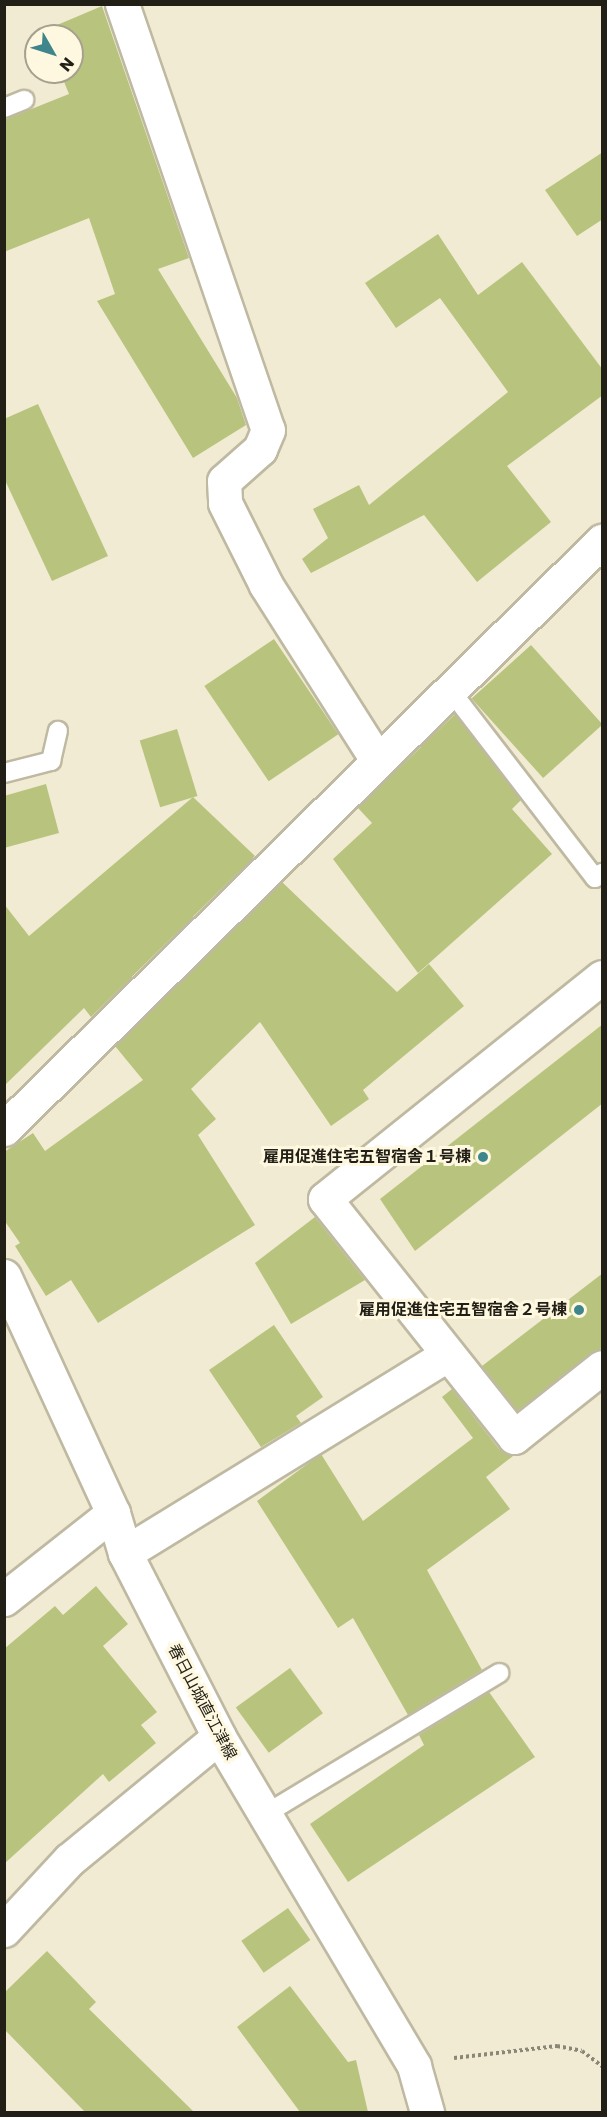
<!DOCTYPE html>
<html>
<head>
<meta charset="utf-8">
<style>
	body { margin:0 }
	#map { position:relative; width:607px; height:2117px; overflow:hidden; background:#f1ebd3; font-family:Poppins,"Noto Sans JP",sans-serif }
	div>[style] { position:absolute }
	.building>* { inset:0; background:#b8c47e; transform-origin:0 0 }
	.path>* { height:4px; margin-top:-2px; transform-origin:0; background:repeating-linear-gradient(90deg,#8b8776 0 3px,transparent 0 6px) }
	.roads { filter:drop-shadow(2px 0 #bfb9a2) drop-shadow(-2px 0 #bfb9a2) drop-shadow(0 2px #bfb9a2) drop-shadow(0 -2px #bfb9a2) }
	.service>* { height:18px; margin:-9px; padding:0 9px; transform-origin:9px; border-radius:9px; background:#fff }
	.minor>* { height:33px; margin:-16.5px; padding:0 16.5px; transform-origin:16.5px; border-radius:16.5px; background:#fff }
	.secondary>* { height:33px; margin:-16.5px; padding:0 16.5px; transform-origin:16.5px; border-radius:16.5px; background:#fff }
	.dots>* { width:16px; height:16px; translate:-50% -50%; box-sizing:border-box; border:3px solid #fff8e0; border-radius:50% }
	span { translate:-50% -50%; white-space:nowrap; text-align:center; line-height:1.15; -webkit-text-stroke:6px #fff8e0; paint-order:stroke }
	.poi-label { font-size:16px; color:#211f16; font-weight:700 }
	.right { translate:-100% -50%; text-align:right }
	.street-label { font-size:16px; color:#211f16 }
	.frame { position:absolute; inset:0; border:6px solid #211f16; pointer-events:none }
	.north { position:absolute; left:24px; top:24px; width:60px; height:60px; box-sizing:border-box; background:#fff8e0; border:2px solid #a6a18f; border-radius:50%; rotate:129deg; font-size:16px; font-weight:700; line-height:24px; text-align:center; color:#211f16 }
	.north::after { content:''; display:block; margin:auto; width:21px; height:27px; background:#3e868b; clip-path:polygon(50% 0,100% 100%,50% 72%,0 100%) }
</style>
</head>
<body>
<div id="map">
	<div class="building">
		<i style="clip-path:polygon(102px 6px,189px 258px,158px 269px,237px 398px,246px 425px,193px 458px,97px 301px,115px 294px,89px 218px,4px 252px,4px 120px,69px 94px,60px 72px,72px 72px,72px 36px,45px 36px,43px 31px)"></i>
		<i style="clip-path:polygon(603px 152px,603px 219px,577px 236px,545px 190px)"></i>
		<i style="clip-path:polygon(438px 234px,478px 295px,522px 262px,603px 370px,603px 395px,507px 466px,551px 522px,477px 582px,424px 515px,311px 573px,302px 559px,328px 538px,313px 509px,359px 485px,369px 505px,508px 392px,440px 298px,396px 328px,365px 283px)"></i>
		<i style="clip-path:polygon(38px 404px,108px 556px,52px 581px,4px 478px,4px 419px)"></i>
		<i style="left:274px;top:639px;width:115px;height:84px;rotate:56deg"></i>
		<i style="left:531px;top:645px;width:107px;height:80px;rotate:48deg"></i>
		<i style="clip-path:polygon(455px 714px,521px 800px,512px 809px,552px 854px,418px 973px,333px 859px,372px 823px,358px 808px)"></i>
		<i style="left:177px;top:729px;width:70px;height:39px;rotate:73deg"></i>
		<i style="clip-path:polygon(46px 784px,59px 833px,4px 848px,4px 796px)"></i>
		<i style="clip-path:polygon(193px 797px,255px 856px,91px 1017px,84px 1008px,4px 1086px,4px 904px,29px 936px)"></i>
		<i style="clip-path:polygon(282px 882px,397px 992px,429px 964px,464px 1006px,363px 1090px,369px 1099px,331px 1126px,260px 1022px,191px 1089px,216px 1119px,198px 1135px,255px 1225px,98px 1323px,71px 1280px,46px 1296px,15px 1246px,20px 1243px,4px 1220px,4px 1152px,33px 1133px,45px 1151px,143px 1080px,115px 1046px)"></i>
		<i style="clip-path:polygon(603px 1024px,603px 1103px,415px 1251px,380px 1199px)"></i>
		<i style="clip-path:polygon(315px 1217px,365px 1280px,291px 1324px,255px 1263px)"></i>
		<i style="clip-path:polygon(603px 1273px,603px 1347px,517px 1411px,482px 1366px)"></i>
		<i style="clip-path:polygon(274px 1325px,323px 1397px,296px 1416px,301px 1423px,261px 1447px,209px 1370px)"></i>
		<i style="clip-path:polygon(452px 1389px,499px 1449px,513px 1456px,486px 1477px,510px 1509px,427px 1570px,482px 1670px,408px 1715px,353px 1618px,338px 1628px,257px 1501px,321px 1454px,363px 1521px,473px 1438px,442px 1397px)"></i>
		<i style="clip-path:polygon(96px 1586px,128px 1624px,103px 1646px,157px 1712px,141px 1725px,156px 1743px,109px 1782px,103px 1774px,4px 1864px,4px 1649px,55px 1606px,63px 1615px)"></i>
		<i style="left:290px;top:1668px;width:56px;height:67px;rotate:54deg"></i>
		<i style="clip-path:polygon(489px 1692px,535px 1757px,348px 1882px,310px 1824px,424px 1745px,419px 1735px)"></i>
		<i style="left:288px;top:1908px;width:39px;height:57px;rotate:55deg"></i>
		<i style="clip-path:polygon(47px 1951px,96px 2002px,89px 2009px,194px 2112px,85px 2112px,4px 2029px,4px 1993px)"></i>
		<i style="clip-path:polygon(290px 1986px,348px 2062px,356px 2060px,368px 2112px,300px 2112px,237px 2027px)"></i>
	</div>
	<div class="path">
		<i style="left:454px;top:2058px;width:104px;rotate:-6.6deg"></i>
		<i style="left:557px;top:2046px;width:25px;rotate:11deg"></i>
		<i style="left:582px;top:2051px;width:25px;rotate:37deg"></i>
	</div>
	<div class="roads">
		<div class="service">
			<i style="left:4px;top:108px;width:22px;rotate:-22deg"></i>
			<i style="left:451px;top:691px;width:236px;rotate:52.4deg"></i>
			<i style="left:595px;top:878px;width:9px;rotate:-36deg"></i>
			<i style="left:4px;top:773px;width:49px;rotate:-14.3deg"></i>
			<i style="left:51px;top:761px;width:31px;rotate:-77deg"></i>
			<i style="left:264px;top:1815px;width:275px;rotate:-31.1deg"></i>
		</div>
		<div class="minor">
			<i style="left:122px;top:4px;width:450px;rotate:71.1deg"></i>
			<i style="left:268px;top:430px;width:21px;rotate:113deg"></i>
			<i style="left:260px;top:449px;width:48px;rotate:138.4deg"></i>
			<i style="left:224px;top:481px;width:22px;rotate:87deg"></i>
			<i style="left:225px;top:503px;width:92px;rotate:63.4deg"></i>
			<i style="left:266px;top:585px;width:205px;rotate:57.6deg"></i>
			<i style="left:602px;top:977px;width:355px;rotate:141.3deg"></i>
			<i style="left:325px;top:1199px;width:304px;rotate:51.5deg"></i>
			<i style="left:514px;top:1437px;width:112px;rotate:-38.5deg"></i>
			<i style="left:4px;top:1129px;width:839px;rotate:-44.52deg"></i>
			<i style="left:125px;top:1553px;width:379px;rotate:-31.6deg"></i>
			<i style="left:4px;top:1599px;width:139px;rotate:-38.3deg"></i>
			<i style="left:4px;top:1930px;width:96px;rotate:-47.1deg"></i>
			<i style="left:69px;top:1860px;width:194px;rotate:-39.4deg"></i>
		</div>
		<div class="secondary">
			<i style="left:4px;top:1276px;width:261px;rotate:65.3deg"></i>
			<i style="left:113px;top:1513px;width:42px;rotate:73.3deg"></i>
			<i style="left:125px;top:1553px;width:207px;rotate:62.9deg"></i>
			<i style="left:219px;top:1737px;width:382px;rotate:59.3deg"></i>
			<i style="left:414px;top:2066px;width:48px;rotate:74.2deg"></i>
		</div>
	</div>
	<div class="dots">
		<i style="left:483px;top:1157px;background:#3e868b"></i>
		<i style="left:579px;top:1310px;background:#3e868b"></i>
	</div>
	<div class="poi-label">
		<span class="right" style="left:471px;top:1157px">雇用促進住宅五智宿舎１号棟</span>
		<span class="right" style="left:567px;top:1310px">雇用促進住宅五智宿舎２号棟</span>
	</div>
	<div class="street-label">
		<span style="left:202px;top:1702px;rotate:62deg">春日山城直江津線</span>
	</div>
	<div class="frame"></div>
	<div class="north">N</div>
</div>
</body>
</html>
